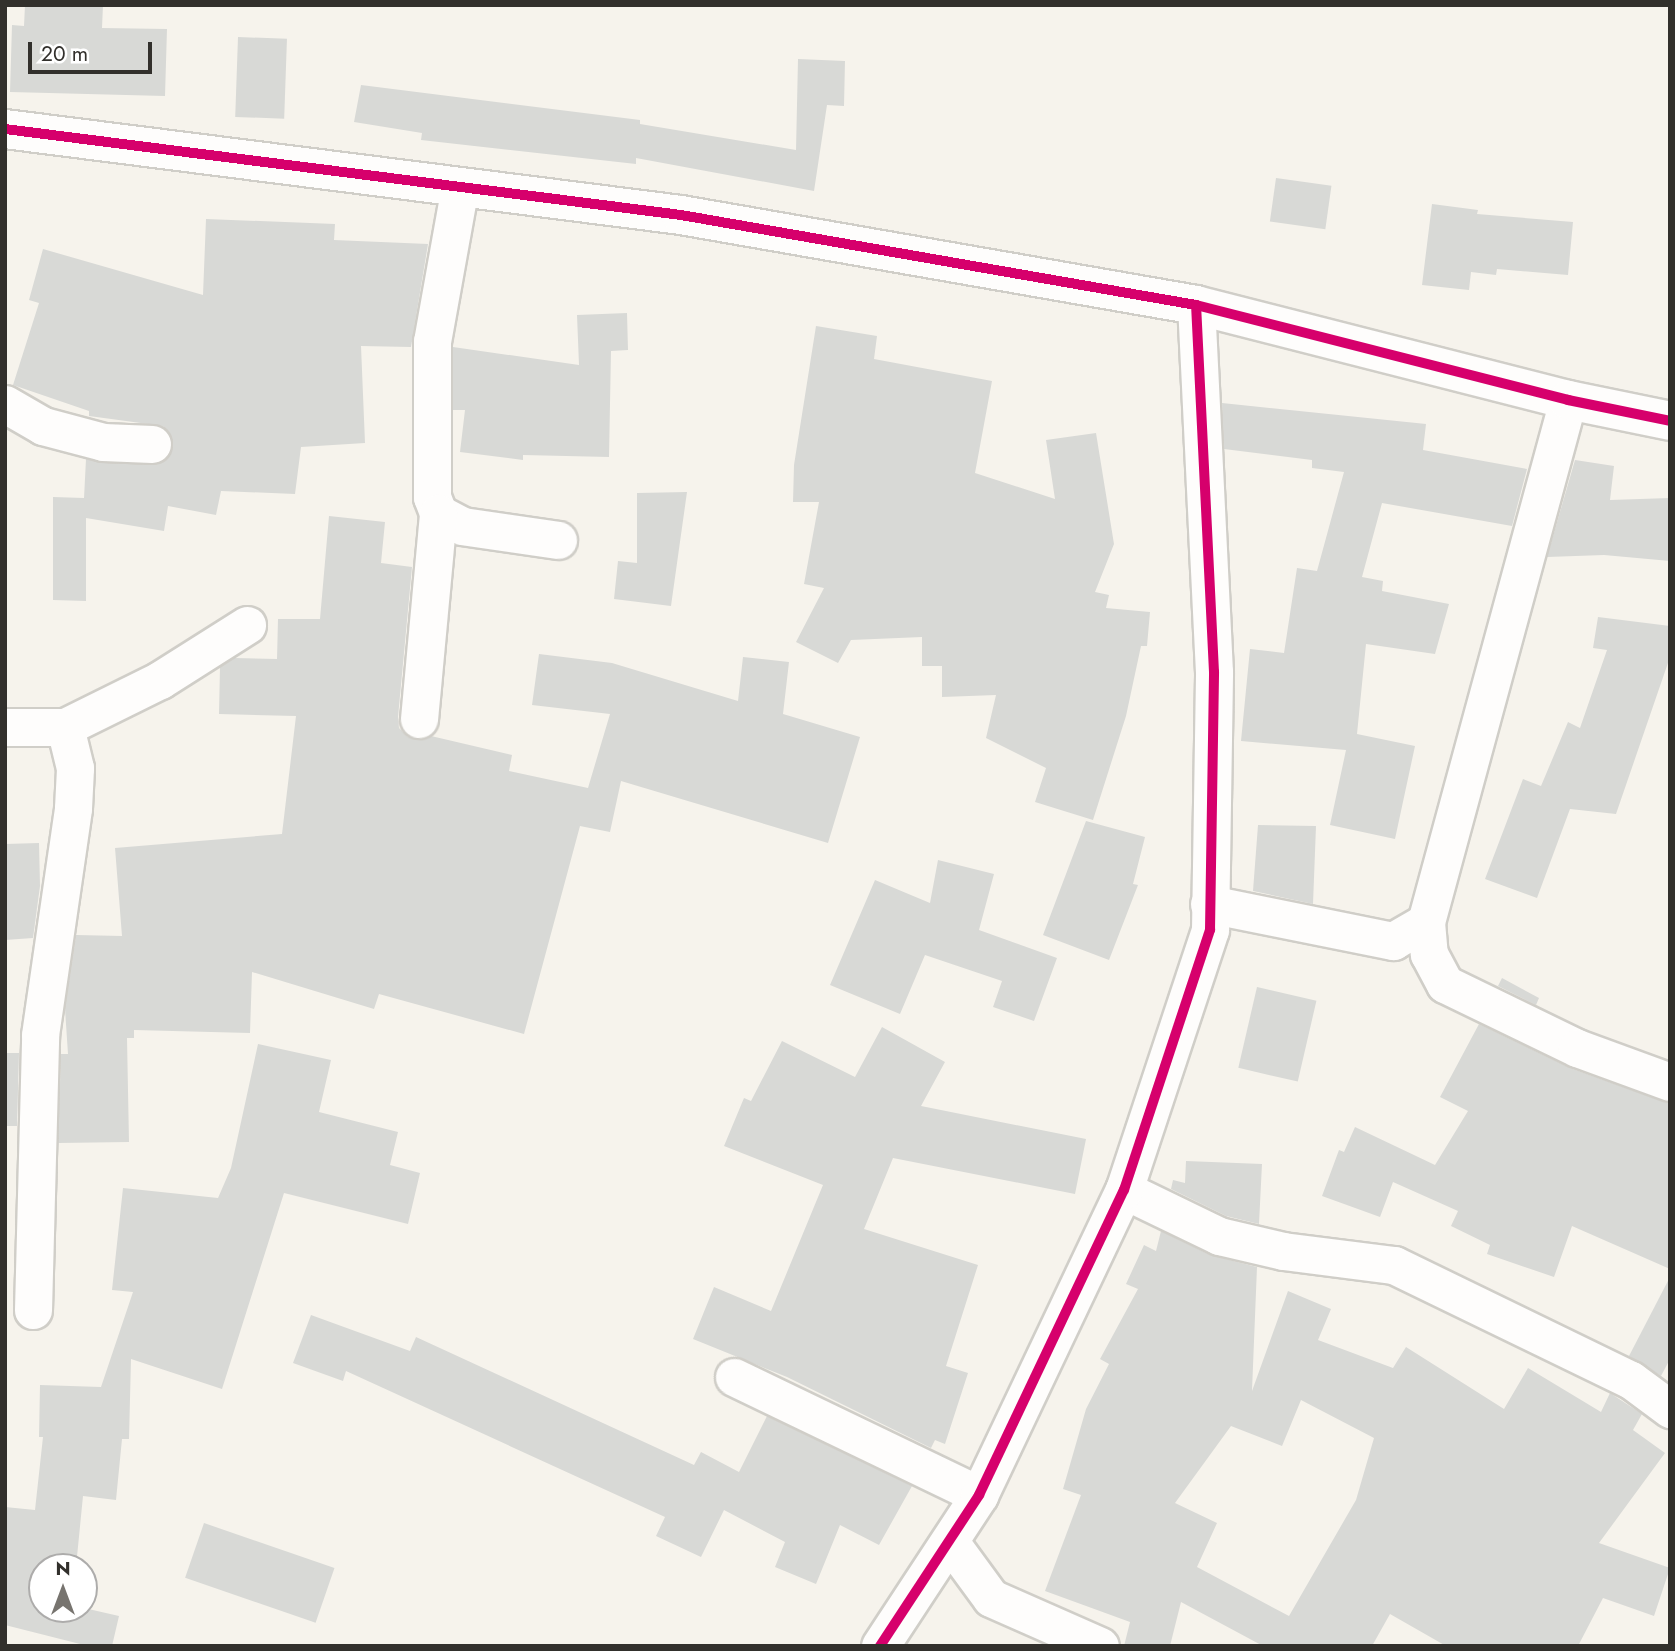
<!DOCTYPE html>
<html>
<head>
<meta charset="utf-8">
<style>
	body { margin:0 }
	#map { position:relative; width:1675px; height:1651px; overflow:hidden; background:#f6f3ec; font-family:Jost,sans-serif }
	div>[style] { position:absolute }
	.building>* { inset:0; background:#d8d9d6; transform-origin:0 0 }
	.roads { filter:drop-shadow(2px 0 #d0cec8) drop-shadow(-2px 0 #d0cec8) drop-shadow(0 2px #d0cec8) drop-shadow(0 -2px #d0cec8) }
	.minor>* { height:37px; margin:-18.5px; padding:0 18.5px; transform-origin:18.5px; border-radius:18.5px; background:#fefdfc }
	.tertiary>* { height:38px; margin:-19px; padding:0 19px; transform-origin:19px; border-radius:19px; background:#fefdfc }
	.cycleway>* { height:10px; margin:-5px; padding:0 5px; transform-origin:5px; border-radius:5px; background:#d6006c }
	span { translate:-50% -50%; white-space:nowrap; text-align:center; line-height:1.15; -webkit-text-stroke:6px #fff; paint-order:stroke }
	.frame { position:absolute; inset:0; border:7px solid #32302c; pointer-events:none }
	.north { position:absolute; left:28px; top:1553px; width:70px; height:70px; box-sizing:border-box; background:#fff; border:2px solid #adacab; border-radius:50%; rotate:0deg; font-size:19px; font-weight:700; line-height:28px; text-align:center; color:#32302c }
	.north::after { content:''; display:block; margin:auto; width:24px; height:32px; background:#77746f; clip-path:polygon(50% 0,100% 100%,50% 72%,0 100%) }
	.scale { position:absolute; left:28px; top:42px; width:124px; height:32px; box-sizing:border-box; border:4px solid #32302c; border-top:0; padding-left:9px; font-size:21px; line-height:24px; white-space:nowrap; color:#32302c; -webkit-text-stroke:5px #fff; paint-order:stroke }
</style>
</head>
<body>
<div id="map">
	<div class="building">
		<i style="clip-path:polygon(25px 5px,103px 5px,102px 28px,167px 29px,165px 96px,10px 92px,12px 25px,24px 26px)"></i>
		<i style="left:238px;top:37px;width:49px;height:80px;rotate:2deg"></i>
		<i style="clip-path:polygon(798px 59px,845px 61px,844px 106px,827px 105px,814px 191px,636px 158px,636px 164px,421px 140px,422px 133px,354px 122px,361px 85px,640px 120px,640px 124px,796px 150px)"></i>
		<i style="left:1276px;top:178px;width:56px;height:44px;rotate:8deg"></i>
		<i style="clip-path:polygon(1432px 204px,1478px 210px,1477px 214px,1573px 222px,1568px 275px,1497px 269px,1496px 275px,1471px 272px,1469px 290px,1422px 285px)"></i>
		<i style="clip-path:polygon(206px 219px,335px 224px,334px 240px,428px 244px,411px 347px,361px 346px,365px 443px,301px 447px,295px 494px,221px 491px,216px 515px,168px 506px,164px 531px,86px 518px,86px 601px,53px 600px,53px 497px,84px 498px,86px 459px,152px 465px,169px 456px,173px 444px,163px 426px,89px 416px,89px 411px,13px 385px,39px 303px,29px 300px,43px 249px,203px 295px)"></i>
		<i style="clip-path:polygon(627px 313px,628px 350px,611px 351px,609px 457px,523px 455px,523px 460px,460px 452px,465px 410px,453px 410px,453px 347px,579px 365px,577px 315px)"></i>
		<i style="clip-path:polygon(816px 326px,877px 336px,874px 359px,992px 381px,975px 473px,1055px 499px,1046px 440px,1096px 433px,1114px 544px,1095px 592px,1109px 595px,1106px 608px,1150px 612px,1147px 646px,1141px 646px,1126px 716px,1093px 820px,1035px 802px,1046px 768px,986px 738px,996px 695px,942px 697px,942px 666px,922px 666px,922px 637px,851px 640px,838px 663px,796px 642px,824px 588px,804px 584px,819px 502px,793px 502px,794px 465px)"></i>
		<i style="clip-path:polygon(1222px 403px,1426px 424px,1423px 450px,1527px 469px,1512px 526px,1382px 503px,1362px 577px,1383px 581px,1382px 591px,1449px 604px,1435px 654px,1366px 644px,1357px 734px,1415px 746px,1395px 839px,1330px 825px,1346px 750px,1241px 741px,1250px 649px,1284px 653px,1297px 568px,1317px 571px,1344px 472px,1312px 468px,1312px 460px,1224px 449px)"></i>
		<i style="clip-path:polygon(1575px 460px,1614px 466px,1610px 500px,1670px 498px,1670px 561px,1604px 555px,1547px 557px)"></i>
		<i style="clip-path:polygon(687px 492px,671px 606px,614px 599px,618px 561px,637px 563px,637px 493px)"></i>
		<i style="clip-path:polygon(329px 516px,385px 522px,381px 563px,412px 567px,398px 717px,399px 728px,407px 736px,418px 740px,431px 736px,512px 755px,509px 771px,588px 788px,610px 714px,532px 705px,539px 654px,612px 663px,738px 701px,743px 657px,789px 662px,783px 714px,860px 737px,828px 843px,621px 781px,610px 832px,580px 826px,524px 1034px,379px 994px,374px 1009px,252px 972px,250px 1033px,134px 1030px,134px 1038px,127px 1038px,129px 1142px,58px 1143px,61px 1054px,68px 1054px,65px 1009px,76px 935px,122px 936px,115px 848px,282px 834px,296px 716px,219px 714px,220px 667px,234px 658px,277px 659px,278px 619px,320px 619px)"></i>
		<i style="clip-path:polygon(1598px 617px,1670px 626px,1670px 657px,1616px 814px,1570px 809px,1537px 898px,1485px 879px,1523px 779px,1541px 786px,1568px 722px,1580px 728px,1607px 650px,1593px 648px)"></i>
		<i style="clip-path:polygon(1086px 821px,1145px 837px,1133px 884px,1138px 885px,1109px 960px,1043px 935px)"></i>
		<i style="clip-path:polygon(1258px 825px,1316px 826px,1313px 904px,1253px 891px)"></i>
		<i style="clip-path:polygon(39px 843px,40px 886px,33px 938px,5px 940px,5px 844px)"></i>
		<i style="clip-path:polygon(938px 860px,994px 874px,979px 930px,1057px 958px,1034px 1021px,993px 1007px,1002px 981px,925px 955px,900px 1014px,830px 985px,875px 880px,930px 903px)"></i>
		<i style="clip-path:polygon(1502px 978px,1539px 998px,1536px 1005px,1498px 986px)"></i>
		<i style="left:1257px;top:987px;width:61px;height:83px;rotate:13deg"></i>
		<i style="clip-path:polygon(1479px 1024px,1570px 1068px,1670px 1104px,1670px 1269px,1572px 1226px,1554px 1277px,1487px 1254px,1490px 1245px,1451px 1226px,1458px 1211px,1393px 1182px,1380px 1217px,1322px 1196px,1339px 1150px,1344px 1152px,1355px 1127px,1435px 1165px,1468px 1111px,1440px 1097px)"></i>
		<i style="clip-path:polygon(882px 1027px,945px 1062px,921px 1106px,1086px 1139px,1075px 1194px,893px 1158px,864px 1229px,978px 1265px,946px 1366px,968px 1373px,945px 1444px,935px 1440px,931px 1448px,787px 1377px,693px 1339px,714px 1287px,771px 1311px,823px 1185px,724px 1146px,744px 1098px,751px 1101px,782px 1041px,855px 1077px)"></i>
		<i style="clip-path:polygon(258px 1044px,331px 1060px,319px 1112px,398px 1132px,390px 1165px,420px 1173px,408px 1224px,284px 1193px,222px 1389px,131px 1359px,129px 1439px,122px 1439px,116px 1500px,83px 1496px,76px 1567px,42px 1567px,42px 1609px,84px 1608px,119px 1616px,112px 1646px,88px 1646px,5px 1625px,5px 1507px,35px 1510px,43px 1437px,39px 1437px,40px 1385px,101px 1387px,133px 1292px,112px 1290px,123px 1188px,218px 1198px,231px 1168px)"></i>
		<i style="clip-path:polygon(5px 1053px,19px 1053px,17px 1126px,5px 1126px)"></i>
		<i style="clip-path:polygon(1186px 1161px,1262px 1164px,1259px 1224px,1226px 1216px,1171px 1189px,1173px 1180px,1185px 1183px)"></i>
		<i style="clip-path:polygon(evenodd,1161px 1231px,1210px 1255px,1257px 1267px,1252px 1391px,1288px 1291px,1331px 1309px,1318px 1340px,1393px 1368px,1406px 1347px,1504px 1409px,1528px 1368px,1601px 1412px,1610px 1393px,1642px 1414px,1633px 1430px,1665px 1453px,1599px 1543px,1670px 1568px,1654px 1616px,1603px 1598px,1578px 1646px,1446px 1646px,1390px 1614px,1372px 1646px,1263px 1646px,1181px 1602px,1170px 1646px,1124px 1646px,1130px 1622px,1045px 1591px,1081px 1495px,1063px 1489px,1086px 1409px,1109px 1364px,1100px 1359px,1138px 1289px,1126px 1284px,1144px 1245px,1156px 1251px,1161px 1231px,1301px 1400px,1374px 1438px,1356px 1500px,1289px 1616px,1197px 1567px,1217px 1523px,1175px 1503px,1231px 1426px,1282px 1446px,1301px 1400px)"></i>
		<i style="clip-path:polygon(1670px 1277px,1670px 1359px,1661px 1376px,1629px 1356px)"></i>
		<i style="clip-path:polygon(311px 1315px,410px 1351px,416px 1337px,694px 1465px,701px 1452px,739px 1472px,767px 1416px,912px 1486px,879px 1545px,840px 1525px,816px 1584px,775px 1567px,785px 1542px,724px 1510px,701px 1557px,656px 1536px,665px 1517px,346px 1371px,343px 1381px,293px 1363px)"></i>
		<i style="left:204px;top:1523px;width:138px;height:58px;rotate:19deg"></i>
	</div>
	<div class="roads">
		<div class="minor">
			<i style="left:460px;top:186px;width:158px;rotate:100.2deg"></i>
			<i style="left:432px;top:341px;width:156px;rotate:90deg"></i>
			<i style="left:432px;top:497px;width:17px;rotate:69deg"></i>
			<i style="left:438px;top:513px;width:27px;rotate:28deg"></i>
			<i style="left:462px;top:526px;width:97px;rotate:8.3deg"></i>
			<i style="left:1568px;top:400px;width:541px;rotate:105.22deg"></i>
			<i style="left:1426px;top:922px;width:32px;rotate:85deg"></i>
			<i style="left:1429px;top:954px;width:34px;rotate:62deg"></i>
			<i style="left:1445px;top:984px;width:147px;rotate:25.9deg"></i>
			<i style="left:1577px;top:1048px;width:99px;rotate:20.1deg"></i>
			<i style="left:5px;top:404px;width:44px;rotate:30.1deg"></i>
			<i style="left:43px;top:426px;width:62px;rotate:14.9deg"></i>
			<i style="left:103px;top:442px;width:49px;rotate:2.3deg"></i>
			<i style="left:419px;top:719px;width:207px;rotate:-84.7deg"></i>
			<i style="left:5px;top:727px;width:60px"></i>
			<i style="left:65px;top:727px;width:106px;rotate:-26.3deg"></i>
			<i style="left:160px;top:680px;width:103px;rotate:-32.3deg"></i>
			<i style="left:1209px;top:904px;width:188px;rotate:11.4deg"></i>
			<i style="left:1393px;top:941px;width:38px;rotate:-30deg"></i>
			<i style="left:1124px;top:1190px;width:106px;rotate:25.8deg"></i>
			<i style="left:1219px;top:1236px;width:66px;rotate:13.2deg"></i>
			<i style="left:1283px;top:1251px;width:112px;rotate:7.2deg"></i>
			<i style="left:1394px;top:1265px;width:263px;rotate:25.9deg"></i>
			<i style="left:1631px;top:1380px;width:49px;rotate:36.6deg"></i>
			<i style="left:33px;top:1310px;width:275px;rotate:-88.5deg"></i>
			<i style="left:40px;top:1035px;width:229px;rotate:-81.7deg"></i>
			<i style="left:73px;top:808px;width:40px;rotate:-87.1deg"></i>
			<i style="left:75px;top:768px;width:42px;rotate:-103.7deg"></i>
			<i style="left:734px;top:1377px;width:272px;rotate:25.7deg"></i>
			<i style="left:950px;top:1542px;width:69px;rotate:53.8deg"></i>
			<i style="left:991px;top:1598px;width:119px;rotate:23.8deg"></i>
			<i style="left:880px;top:1646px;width:181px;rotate:-56.7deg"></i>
			<i style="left:979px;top:1495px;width:338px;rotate:-64.6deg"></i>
			<i style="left:1124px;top:1190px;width:274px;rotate:-71.7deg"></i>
			<i style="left:1210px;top:930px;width:258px;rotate:-89.1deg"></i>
			<i style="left:1214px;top:672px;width:367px;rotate:-92.8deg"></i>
		</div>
		<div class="tertiary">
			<i style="left:5px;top:129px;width:681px;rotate:7.25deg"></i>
			<i style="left:681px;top:215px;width:523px;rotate:9.91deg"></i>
			<i style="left:1196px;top:305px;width:384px;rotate:14.3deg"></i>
			<i style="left:1568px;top:400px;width:104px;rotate:11.6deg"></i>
		</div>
	</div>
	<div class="cycleway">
		<i style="left:5px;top:129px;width:681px;rotate:7.25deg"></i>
		<i style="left:681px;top:215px;width:523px;rotate:9.91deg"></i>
		<i style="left:1196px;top:305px;width:384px;rotate:14.3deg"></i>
		<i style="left:1568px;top:400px;width:104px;rotate:11.6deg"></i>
		<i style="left:880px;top:1646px;width:181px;rotate:-56.7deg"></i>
		<i style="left:979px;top:1495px;width:338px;rotate:-64.6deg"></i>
		<i style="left:1124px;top:1190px;width:274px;rotate:-71.7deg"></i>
		<i style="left:1210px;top:930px;width:258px;rotate:-89.1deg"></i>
		<i style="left:1214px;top:672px;width:367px;rotate:-92.8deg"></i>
	</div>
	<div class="frame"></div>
	<div class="north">N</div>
	<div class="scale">20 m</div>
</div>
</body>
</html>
